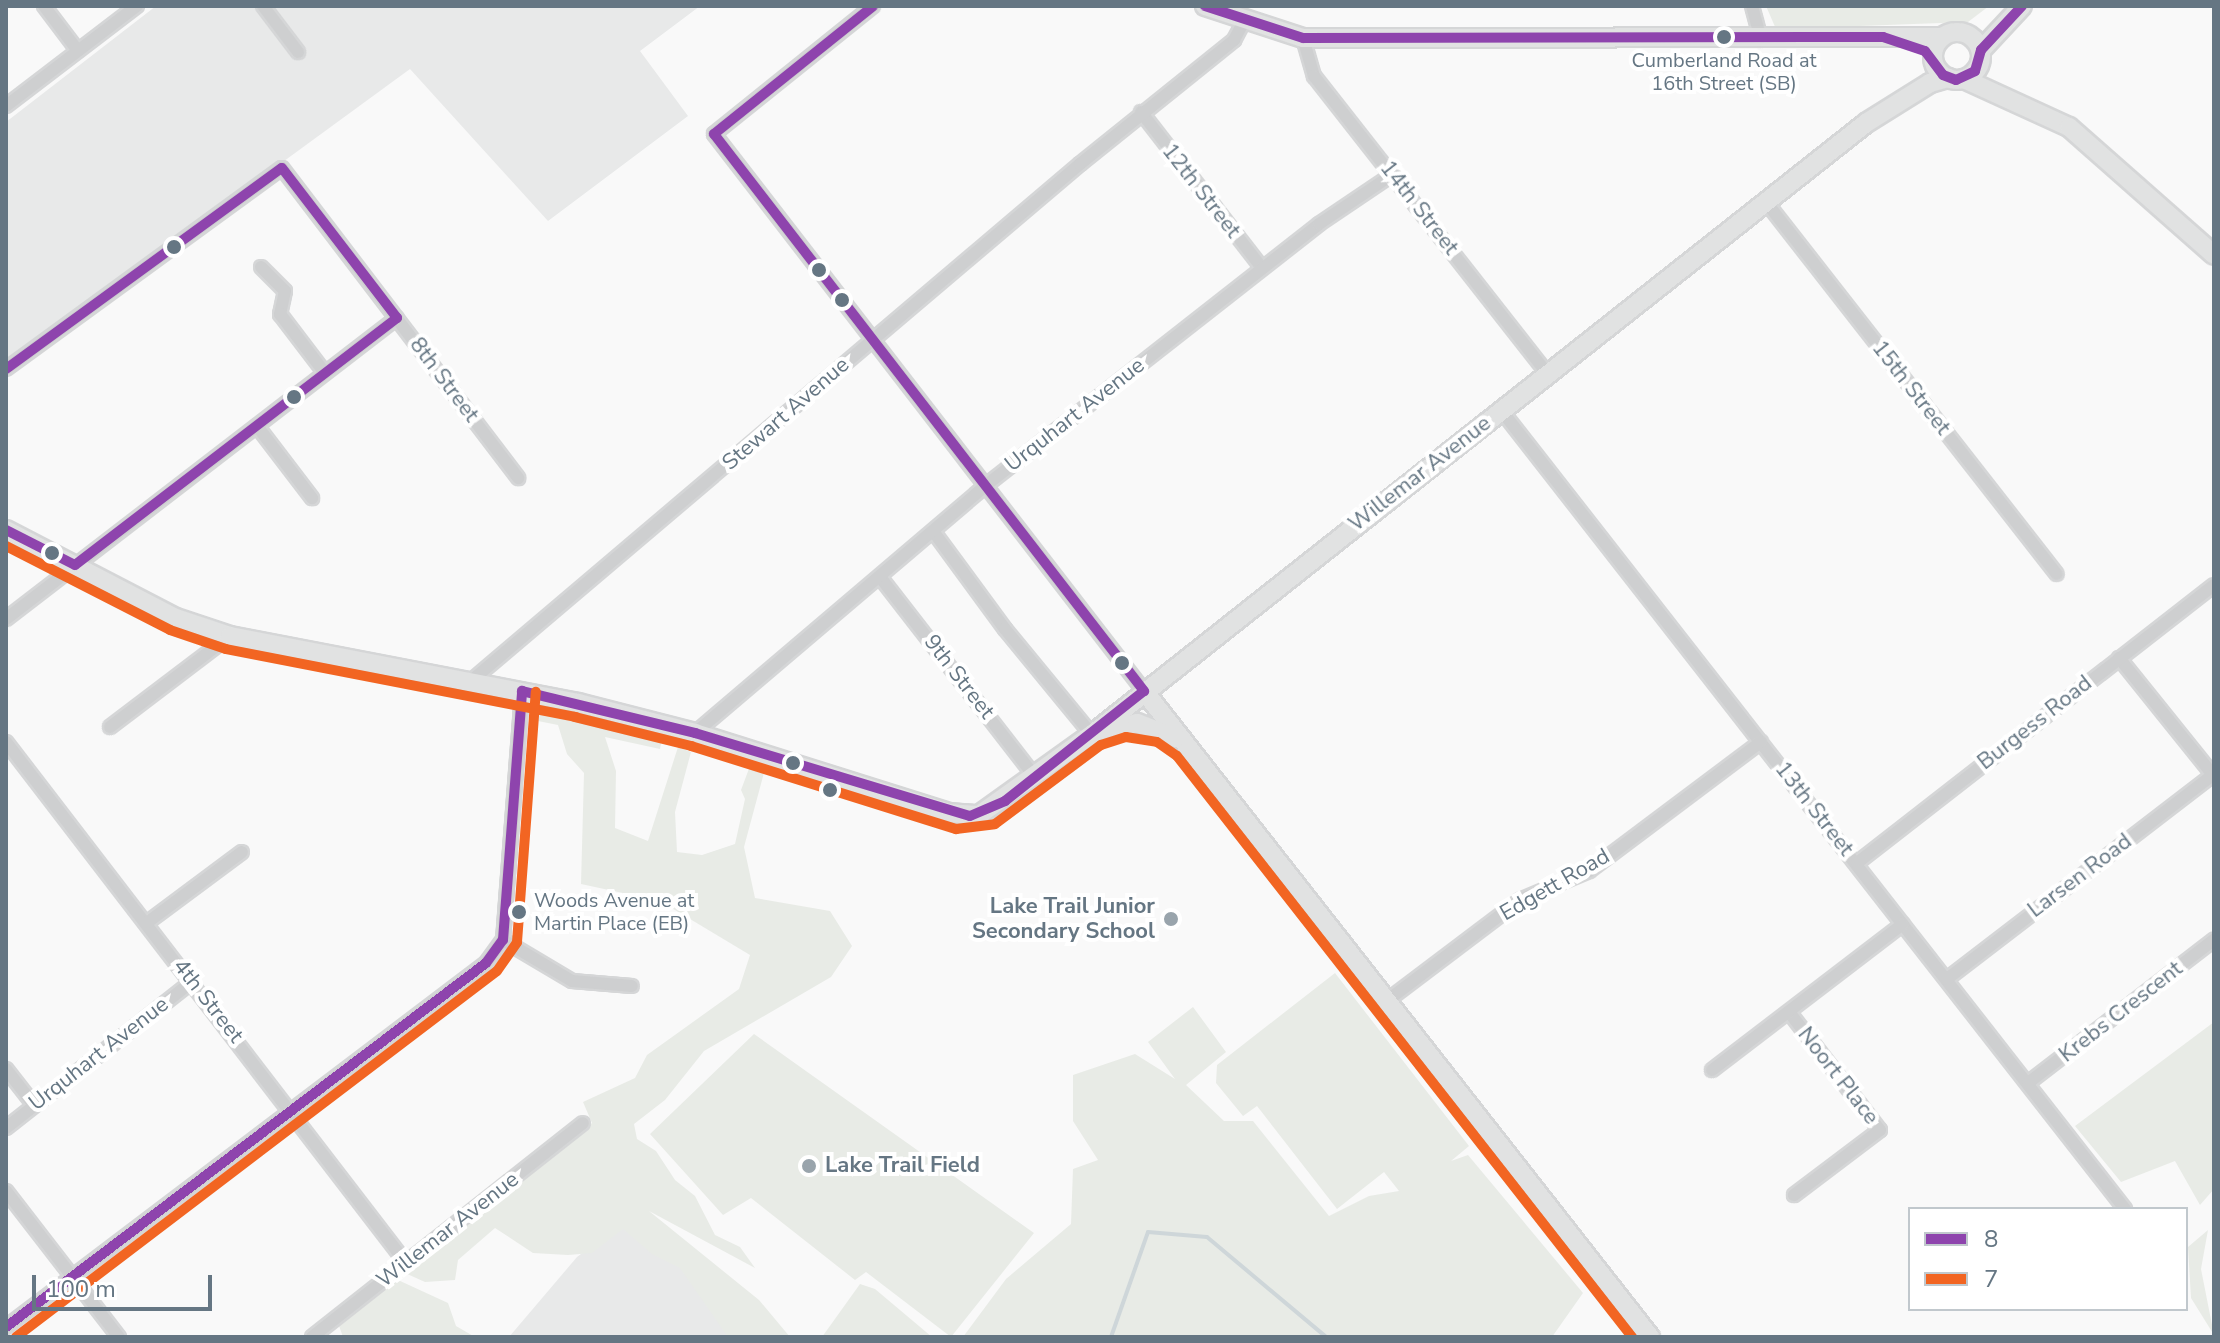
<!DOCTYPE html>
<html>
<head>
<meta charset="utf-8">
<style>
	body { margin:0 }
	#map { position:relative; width:2220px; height:1343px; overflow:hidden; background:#f9f9f9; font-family:"Nunito Sans",sans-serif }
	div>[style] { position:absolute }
	.built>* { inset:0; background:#e8e9e9 }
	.green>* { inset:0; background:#e8ebe6 }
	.stream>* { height:4px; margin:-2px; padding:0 2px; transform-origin:2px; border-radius:2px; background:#ced6d9 }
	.roads { filter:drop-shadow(2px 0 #d5d6d7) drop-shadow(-2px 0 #d5d6d7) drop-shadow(0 2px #d5d6d7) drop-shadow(0 -2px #d5d6d7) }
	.street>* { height:12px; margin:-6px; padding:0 6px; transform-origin:6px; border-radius:6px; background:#cecfd0 }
	.secondary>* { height:18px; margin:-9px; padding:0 9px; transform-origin:9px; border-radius:9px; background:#e1e2e2 }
	.secondary>.ring { margin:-9px; padding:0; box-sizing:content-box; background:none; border:18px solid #e1e2e2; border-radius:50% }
	.bus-1>* { height:10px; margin:-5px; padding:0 5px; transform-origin:5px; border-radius:5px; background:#8e44ad }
	.bus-2>* { height:10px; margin:-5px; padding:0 5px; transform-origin:5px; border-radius:5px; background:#f26522 }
	.dots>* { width:22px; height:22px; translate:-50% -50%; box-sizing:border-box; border:4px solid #fff; border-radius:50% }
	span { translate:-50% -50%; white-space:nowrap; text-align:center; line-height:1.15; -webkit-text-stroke:8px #fff; paint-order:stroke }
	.bus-label { font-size:20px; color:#657683 }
	.left { translate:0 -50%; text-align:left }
	.street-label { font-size:22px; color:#657683 }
	.poi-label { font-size:22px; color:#657683; font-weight:700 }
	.right { translate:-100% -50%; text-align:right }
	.frame { position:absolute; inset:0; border:8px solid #657683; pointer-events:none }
	.legend { position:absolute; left:1908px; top:1207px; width:280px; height:104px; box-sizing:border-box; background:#fff; border:2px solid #c1c8cd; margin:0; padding:10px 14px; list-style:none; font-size:24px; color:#657683 }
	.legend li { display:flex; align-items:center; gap:16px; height:40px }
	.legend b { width:40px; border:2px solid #c1c8cd }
	.scale { position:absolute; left:32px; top:1275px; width:180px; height:36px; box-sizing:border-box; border:4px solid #657683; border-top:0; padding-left:10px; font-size:24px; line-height:28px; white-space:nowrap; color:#657683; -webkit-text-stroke:6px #fff; paint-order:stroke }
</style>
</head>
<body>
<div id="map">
	<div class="built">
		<i style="clip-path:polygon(156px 6px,700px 6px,640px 51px,688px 116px,548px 221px,410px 69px,6px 364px,6px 122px)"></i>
		<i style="clip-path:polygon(644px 1207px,733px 1337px,509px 1337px,577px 1257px)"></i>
	</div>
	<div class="green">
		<i style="clip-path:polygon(1766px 6px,1989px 6px,1968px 22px,1776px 29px)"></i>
		<i style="clip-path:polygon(541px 709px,663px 734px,660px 749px,605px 737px,616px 771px,615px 828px,648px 841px,678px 747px,691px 752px,675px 812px,677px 852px,702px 855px,735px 844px,745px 799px,741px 790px,750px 766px,765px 769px,744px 847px,755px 898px,830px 911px,852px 946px,831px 977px,704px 1051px,665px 1100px,634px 1124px,637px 1139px,656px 1151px,675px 1180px,695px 1196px,715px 1235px,740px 1247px,755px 1268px,649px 1211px,759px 1300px,790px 1337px,728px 1337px,680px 1268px,652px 1254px,623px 1229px,592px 1253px,568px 1255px,533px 1253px,495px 1228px,458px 1260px,455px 1280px,425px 1282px,405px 1273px,592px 1123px,583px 1102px,635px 1078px,647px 1055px,739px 989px,750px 955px,660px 901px,581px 884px,584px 773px,567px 754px,558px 725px,538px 721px)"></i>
		<i style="clip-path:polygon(1335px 973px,1469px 1146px,1451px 1161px,1468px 1155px,1583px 1293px,1552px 1337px,963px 1337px,1006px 1279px,1071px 1224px,1073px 1169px,1098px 1160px,1073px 1121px,1073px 1075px,1135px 1054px,1175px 1079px,1148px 1042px,1193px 1007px,1226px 1052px,1186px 1085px,1224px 1121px,1253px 1121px,1329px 1216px,1369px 1196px,1399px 1191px,1384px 1172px,1337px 1209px,1257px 1106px,1243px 1116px,1216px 1083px,1217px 1065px)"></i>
		<i style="clip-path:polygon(2214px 1022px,2214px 1189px,2200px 1205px,2175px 1161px,2121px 1182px,2075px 1126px)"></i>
		<i style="clip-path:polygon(754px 1034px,1034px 1233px,951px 1337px,866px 1272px,855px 1280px,751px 1198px,723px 1215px,650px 1134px)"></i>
		<i style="clip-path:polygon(2208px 1230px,2201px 1269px,2214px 1335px,2191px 1298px,2188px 1247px)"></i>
		<i style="clip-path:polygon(398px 1280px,448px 1303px,456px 1326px,475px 1337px,343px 1337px,338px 1323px)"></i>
		<i style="clip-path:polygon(860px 1284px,875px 1289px,932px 1337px,822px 1337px)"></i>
	</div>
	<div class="stream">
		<i style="left:1111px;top:1337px;width:111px;rotate:-70.6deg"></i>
		<i style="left:1148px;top:1232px;width:59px;rotate:4.8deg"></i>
		<i style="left:1207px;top:1237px;width:155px;rotate:40deg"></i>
	</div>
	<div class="roads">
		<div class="street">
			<i style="left:44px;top:6px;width:56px;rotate:52.9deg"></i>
			<i style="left:263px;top:6px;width:58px;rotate:52.7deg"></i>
			<i style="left:873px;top:6px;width:204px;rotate:141.2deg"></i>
			<i style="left:714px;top:134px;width:704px;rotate:52.33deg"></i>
			<i style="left:1752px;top:6px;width:35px;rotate:75deg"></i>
			<i style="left:1303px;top:38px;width:40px;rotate:74deg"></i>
			<i style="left:1314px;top:76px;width:377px;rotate:51.9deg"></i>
			<i style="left:6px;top:106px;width:165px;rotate:-37.4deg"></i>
			<i style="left:1141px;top:112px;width:197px;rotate:52.2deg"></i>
			<i style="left:1766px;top:202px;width:472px;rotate:52deg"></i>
			<i style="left:261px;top:267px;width:34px;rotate:45deg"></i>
			<i style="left:285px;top:291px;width:24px;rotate:102deg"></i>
			<i style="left:280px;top:314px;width:74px;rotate:52.7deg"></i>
			<i style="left:6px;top:369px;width:341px;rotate:-36.1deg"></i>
			<i style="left:282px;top:168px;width:390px;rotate:52.7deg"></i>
			<i style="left:1501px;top:410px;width:1014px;rotate:52.01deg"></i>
			<i style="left:257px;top:426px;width:91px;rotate:52.6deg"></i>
			<i style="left:933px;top:531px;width:122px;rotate:53.7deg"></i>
			<i style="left:1005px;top:629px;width:137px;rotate:50.6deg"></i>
			<i style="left:880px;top:577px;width:254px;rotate:52.2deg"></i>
			<i style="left:6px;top:619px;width:493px;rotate:-37.6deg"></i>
			<i style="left:2119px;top:658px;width:151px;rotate:51.2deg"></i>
			<i style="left:471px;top:681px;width:799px;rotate:-40.33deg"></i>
			<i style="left:1080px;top:164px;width:198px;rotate:-38.8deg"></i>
			<i style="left:1234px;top:40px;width:21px;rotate:-62deg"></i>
			<i style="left:110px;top:727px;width:151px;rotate:-37.2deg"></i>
			<i style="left:695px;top:733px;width:381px;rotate:-40.4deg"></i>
			<i style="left:985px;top:486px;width:424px;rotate:-38.1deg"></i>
			<i style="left:1319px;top:224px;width:89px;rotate:-34deg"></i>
			<i style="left:6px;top:742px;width:657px;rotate:52.48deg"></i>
			<i style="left:1857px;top:863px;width:452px;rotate:-37.9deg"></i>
			<i style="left:148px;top:922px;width:117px;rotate:-36.7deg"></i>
			<i style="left:503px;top:940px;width:80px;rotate:30.7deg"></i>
			<i style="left:572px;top:981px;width:60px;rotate:4.8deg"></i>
			<i style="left:1947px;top:979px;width:337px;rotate:-37.5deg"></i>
			<i style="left:1388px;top:1000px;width:166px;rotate:-37.1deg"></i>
			<i style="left:1520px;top:900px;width:75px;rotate:-22.8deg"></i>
			<i style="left:1589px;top:871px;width:215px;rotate:-36.9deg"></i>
			<i style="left:1789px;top:1012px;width:149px;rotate:52.4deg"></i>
			<i style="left:1880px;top:1130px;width:108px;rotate:142.9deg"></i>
			<i style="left:6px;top:1069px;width:46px;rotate:52.1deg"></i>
			<i style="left:1712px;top:1070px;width:240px;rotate:-37.4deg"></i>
			<i style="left:2028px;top:1083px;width:235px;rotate:-37.6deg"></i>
			<i style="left:6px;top:1128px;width:238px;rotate:-38.2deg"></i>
			<i style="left:6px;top:1191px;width:185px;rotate:52.3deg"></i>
			<i style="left:6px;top:1327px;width:602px;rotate:-37.17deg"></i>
			<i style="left:486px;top:963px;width:29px;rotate:-54deg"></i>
			<i style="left:503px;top:940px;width:250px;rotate:-85.6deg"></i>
			<i style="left:312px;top:1337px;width:345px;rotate:-38.3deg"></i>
		</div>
		<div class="secondary">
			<i style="left:1205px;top:6px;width:103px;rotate:18.1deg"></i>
			<i style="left:1303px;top:38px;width:639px;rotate:-0.09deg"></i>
			<i class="ring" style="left:1933px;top:32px;width:30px;height:30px"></i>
			<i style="left:1981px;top:50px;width:60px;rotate:-47deg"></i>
			<i style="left:1964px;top:79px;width:115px;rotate:24.6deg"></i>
			<i style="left:2069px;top:127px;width:193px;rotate:41.4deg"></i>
			<i style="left:6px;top:530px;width:191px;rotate:27.4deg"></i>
			<i style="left:176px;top:618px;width:57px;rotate:18.4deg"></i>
			<i style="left:230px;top:636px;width:354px;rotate:10.9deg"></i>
			<i style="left:578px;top:703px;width:121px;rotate:14.4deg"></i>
			<i style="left:695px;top:733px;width:265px;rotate:17.5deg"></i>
			<i style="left:948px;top:813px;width:31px;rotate:4deg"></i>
			<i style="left:979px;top:815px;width:143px;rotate:-35.6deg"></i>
			<i style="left:1095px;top:732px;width:983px;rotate:-38.3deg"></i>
			<i style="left:1866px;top:123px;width:75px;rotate:-32deg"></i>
			<i style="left:1930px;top:83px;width:19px;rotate:-16deg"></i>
			<i style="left:1144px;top:691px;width:821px;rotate:51.93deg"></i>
			<i style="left:1102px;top:730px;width:36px;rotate:-11deg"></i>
			<i style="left:1137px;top:723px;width:42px;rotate:21deg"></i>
		</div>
	</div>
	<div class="bus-1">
		<i style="left:1205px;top:6px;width:103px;rotate:18.1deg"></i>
		<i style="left:1303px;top:38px;width:580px;rotate:-0.1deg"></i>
		<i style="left:1883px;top:37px;width:44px;rotate:18.4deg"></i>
		<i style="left:1925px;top:51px;width:30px;rotate:53deg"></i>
		<i style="left:1943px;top:75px;width:14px;rotate:21deg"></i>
		<i style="left:1956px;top:80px;width:21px;rotate:-25deg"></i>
		<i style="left:1975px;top:71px;width:22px;rotate:-74deg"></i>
		<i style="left:1981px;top:50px;width:60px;rotate:-47deg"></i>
		<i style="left:714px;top:134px;width:704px;rotate:52.33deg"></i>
		<i style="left:714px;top:134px;width:204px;rotate:-38.8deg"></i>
		<i style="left:282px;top:168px;width:189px;rotate:52.5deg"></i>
		<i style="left:6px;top:369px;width:341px;rotate:-36.1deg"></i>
		<i style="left:6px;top:530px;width:77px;rotate:26.9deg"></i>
		<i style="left:75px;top:565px;width:406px;rotate:-37.5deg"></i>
		<i style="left:522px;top:691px;width:178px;rotate:13.6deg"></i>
		<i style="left:695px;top:733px;width:287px;rotate:16.8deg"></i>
		<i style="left:970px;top:816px;width:38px;rotate:-23deg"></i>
		<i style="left:1005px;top:801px;width:177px;rotate:-38.4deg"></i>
		<i style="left:6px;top:1327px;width:602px;rotate:-37.17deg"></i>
		<i style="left:486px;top:963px;width:29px;rotate:-54deg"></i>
		<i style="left:503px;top:940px;width:250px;rotate:-85.6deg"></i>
	</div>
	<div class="bus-2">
		<i style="left:6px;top:546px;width:184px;rotate:27.1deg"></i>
		<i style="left:170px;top:630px;width:59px;rotate:18.7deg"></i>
		<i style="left:226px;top:649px;width:356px;rotate:11deg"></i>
		<i style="left:575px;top:717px;width:120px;rotate:14deg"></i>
		<i style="left:691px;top:746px;width:278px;rotate:17.4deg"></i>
		<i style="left:956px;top:829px;width:39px;rotate:-7deg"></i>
		<i style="left:995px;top:824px;width:132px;rotate:-36.7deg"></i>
		<i style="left:1101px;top:745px;width:26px;rotate:-18deg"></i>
		<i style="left:1126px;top:737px;width:31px;rotate:9deg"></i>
		<i style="left:1157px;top:742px;width:24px;rotate:35deg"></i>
		<i style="left:1177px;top:756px;width:738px;rotate:51.93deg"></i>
		<i style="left:16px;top:1337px;width:604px;rotate:-37.27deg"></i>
		<i style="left:497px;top:971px;width:35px;rotate:-55deg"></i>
		<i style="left:517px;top:942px;width:251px;rotate:-85.7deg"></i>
	</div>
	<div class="dots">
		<i style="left:1724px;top:37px;background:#657683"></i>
		<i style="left:174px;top:247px;background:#657683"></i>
		<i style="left:819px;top:270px;background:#657683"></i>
		<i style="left:842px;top:300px;background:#657683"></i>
		<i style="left:294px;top:397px;background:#657683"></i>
		<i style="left:52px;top:553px;background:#657683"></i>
		<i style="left:1122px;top:663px;background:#657683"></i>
		<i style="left:793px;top:763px;background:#657683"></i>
		<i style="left:830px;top:790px;background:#657683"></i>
		<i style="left:519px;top:912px;background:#657683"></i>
		<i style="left:1171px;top:919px;background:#99a4ac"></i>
		<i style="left:809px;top:1166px;background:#99a4ac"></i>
	</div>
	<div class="bus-label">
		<span style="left:1724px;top:72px">Cumberland Road at<br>16th Street (SB)</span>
		<span class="left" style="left:534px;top:912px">Woods Avenue at<br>Martin Place (EB)</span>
	</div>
	<div class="street-label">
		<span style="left:1201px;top:191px;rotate:52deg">12th Street</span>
		<span style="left:1419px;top:208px;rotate:52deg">14th Street</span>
		<span style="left:444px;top:380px;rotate:53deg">8th Street</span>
		<span style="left:1911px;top:388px;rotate:52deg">15th Street</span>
		<span style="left:786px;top:414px;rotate:-41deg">Stewart Avenue</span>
		<span style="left:1075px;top:415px;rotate:-38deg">Urquhart Avenue</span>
		<span style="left:1420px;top:474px;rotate:-38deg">Willemar Avenue</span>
		<span style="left:959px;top:677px;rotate:52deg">9th Street</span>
		<span style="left:2035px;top:723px;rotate:-38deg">Burgess Road</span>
		<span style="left:1814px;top:809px;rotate:52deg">13th Street</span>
		<span style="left:2080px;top:876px;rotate:-37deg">Larsen Road</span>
		<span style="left:1555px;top:885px;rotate:-30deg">Edgett Road</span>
		<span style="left:208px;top:1001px;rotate:52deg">4th Street</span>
		<span style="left:2121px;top:1012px;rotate:-38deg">Krebs Crescent</span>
		<span style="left:99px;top:1054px;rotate:-38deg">Urquhart Avenue</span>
		<span style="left:1838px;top:1076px;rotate:52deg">Noort Place</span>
		<span style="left:448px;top:1230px;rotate:-38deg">Willemar Avenue</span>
	</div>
	<div class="poi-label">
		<span class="right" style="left:1155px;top:919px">Lake Trail Junior<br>Secondary School</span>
		<span class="left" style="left:825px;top:1166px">Lake Trail Field</span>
	</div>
	<div class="frame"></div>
	<ul class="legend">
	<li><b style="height:10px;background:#8e44ad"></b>8</li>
	<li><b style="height:10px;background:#f26522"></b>7</li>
	</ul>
	<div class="scale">100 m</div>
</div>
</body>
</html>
